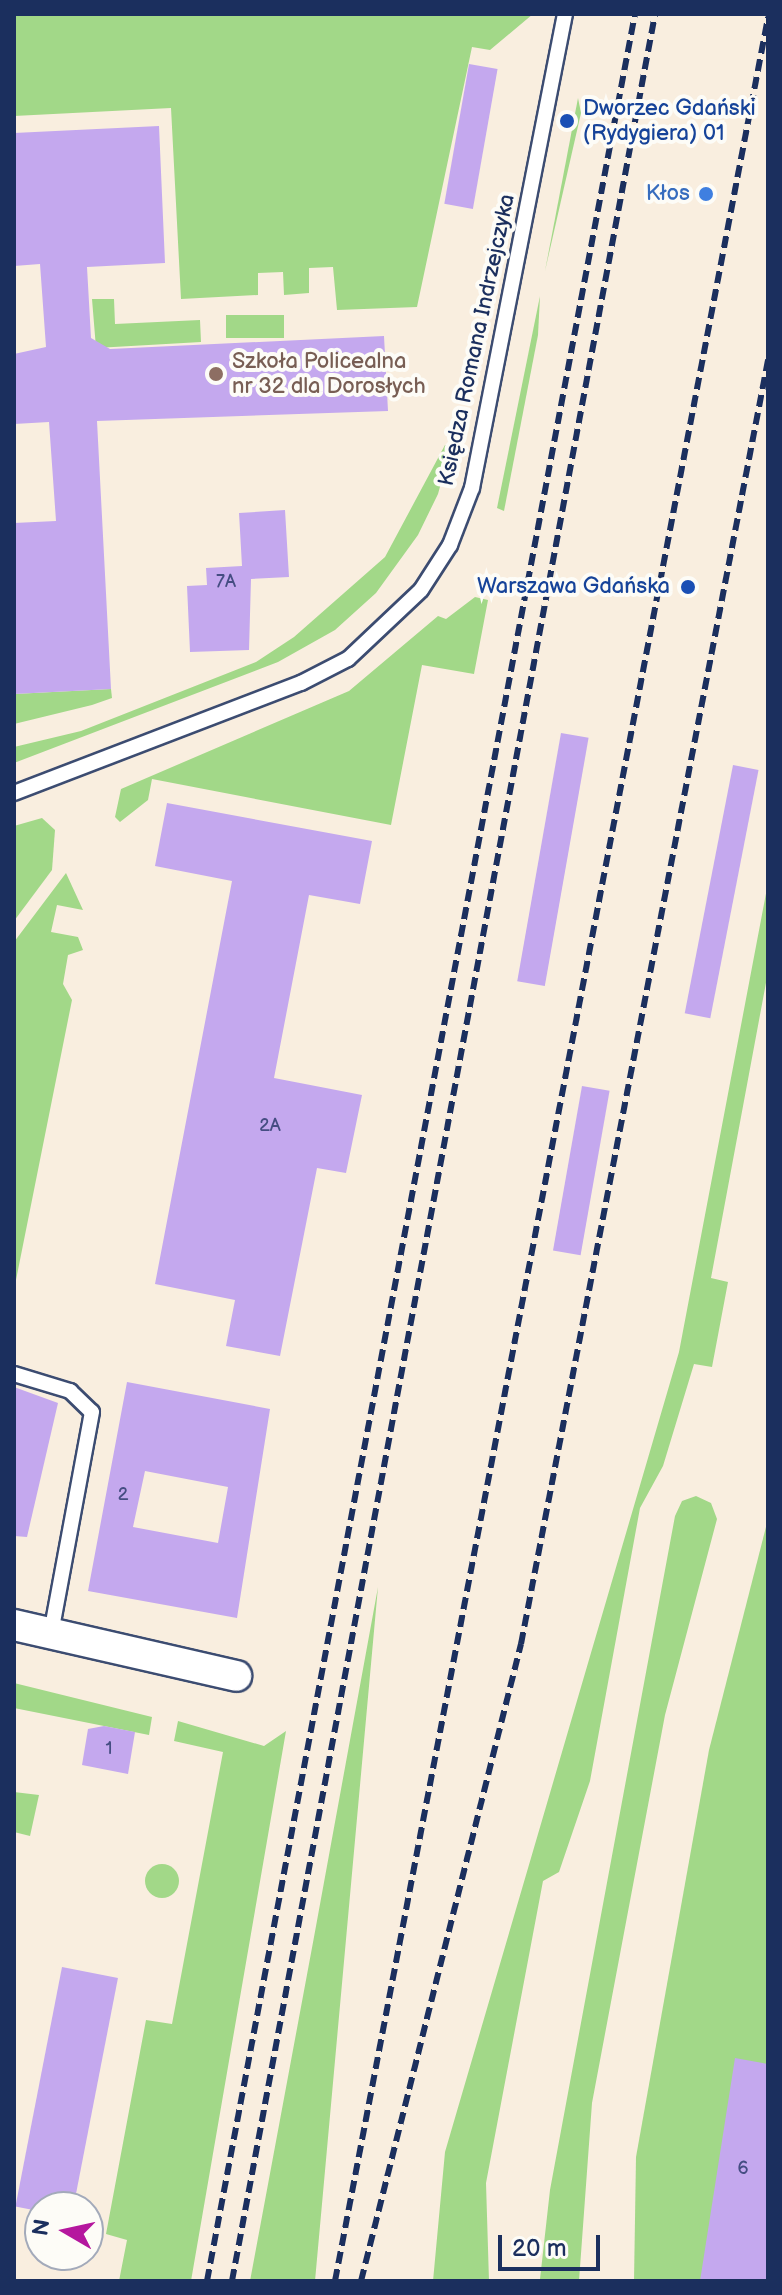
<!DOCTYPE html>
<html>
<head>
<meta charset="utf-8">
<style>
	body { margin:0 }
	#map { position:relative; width:782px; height:2295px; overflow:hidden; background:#f9eedf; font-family:"Balsamiq Sans",sans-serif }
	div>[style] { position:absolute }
	.green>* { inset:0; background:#a2d888; transform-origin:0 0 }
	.round { border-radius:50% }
	.building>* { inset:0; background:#c4a8ee; transform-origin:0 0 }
	.roads { filter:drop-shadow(2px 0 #3c4c71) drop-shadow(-2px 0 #3c4c71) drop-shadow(0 2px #3c4c71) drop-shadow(0 -2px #3c4c71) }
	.lane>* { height:14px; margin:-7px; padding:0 7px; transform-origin:7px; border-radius:7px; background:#fff }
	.street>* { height:30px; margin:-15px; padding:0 15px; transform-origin:15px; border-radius:15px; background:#fff }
	.rail>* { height:6px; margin-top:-3px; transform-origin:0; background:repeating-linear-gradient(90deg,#1b2f5e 0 12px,transparent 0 18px) }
	.dots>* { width:22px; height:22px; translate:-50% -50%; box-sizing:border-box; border:4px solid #fdfcf7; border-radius:50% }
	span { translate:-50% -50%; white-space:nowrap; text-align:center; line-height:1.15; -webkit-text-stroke:8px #fdfcf7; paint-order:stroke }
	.number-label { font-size:18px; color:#454d82 }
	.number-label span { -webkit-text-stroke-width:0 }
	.transit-label { font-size:22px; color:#164399 }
	.left { translate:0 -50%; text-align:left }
	.right { translate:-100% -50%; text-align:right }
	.shop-label { font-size:22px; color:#366cbe }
	.street-label { font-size:22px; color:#1b2f5e }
	.education-label { font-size:22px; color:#785e54 }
	.frame { position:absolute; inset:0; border:16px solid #1b2f5e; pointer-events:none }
	.north { position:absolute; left:24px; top:2191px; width:80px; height:80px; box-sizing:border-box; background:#fdfcf7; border:2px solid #a3aaba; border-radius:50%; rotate:279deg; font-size:22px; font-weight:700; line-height:32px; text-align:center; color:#1b2f5e }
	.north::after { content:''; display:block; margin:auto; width:28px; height:36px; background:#b5179e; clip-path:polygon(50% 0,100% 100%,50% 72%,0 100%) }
	.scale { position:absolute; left:498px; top:2235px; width:102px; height:36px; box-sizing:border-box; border:4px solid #1b2f5e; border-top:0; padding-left:10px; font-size:24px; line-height:28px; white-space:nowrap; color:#1b2f5e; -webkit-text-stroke:6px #fdfcf7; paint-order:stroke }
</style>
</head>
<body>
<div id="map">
	<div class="green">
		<i style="clip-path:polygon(14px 14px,533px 14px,490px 50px,472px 47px,417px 307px,337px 310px,333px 267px,309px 268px,309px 293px,284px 295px,283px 272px,258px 273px,258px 295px,181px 299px,171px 108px,14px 116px)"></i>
		<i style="clip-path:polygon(578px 98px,581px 113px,545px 271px)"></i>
		<i style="clip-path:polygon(540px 296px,538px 335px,504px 511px,497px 508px)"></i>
		<i style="clip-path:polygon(92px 299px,114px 299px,115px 324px,200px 320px,201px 342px,96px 348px)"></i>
		<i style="left:284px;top:315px;width:23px;height:58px;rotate:90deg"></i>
		<i style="clip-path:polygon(445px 445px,451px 447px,438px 494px,418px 535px,376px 593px,335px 630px,278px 662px,14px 763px,14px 747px,81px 731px,256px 662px,294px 637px,385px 557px)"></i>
		<i style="clip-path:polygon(475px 597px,488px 600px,474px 674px,422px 665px,391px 825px,152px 779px,148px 800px,120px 822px,115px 817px,121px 789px,349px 691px,438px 616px,446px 619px)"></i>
		<i style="clip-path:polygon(111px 689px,112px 698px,92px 705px,14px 724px,14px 694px)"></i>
		<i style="clip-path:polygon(42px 818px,55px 830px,52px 870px,14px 921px,14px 826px)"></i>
		<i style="clip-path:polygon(66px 873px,83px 910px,57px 905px,51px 932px,78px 937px,83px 950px,68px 955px,63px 984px,72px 1000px,14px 1290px,14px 942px)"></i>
		<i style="clip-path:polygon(768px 883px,768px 972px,711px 1278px,728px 1282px,712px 1367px,694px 1364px,663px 1466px,640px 1508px,590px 1781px,559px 1872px,543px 1881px,486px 2183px,489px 2281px,433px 2281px,445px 2152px,679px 1352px)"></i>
		<i style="clip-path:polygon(696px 1496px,711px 1503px,717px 1519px,665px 1715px,592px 2103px,579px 2281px,540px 2279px,550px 2190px,675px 1516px,682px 1501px)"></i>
		<i style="clip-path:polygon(768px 1519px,768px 2281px,634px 2281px,636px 2157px,709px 1750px)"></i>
		<i style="clip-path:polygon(378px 1587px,315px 2281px,250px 2281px,314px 1937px)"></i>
		<i style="clip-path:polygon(14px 1683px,152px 1717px,149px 1735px,14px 1708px)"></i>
		<i style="clip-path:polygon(178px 1721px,264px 1746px,286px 1731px,191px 2281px,119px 2281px,127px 2240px,106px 2234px,146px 2020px,172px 2024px,223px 1752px,174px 1741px)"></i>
		<i style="clip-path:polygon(14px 1792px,39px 1795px,30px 1836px,14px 1832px)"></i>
		<i class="round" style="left:145px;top:1864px;width:34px;height:34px"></i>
	</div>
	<div class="building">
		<i style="left:469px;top:64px;width:29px;height:142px;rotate:10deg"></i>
		<i style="clip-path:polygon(159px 126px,165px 263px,87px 267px,91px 338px,110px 349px,384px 336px,388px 411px,97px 421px,111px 689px,14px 694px,14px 523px,56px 521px,49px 422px,14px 424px,14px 354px,46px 347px,40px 264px,14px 266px,14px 133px)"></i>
		<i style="clip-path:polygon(285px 510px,289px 577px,251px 579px,249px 650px,190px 652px,187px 586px,207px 585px,206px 568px,242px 566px,239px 513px)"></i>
		<i style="left:561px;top:733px;width:28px;height:252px;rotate:10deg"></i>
		<i style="left:733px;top:765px;width:26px;height:253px;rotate:11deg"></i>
		<i style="clip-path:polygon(167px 803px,372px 841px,360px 904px,309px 895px,274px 1078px,362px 1095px,346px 1173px,317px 1168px,280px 1356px,226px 1346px,235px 1300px,155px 1284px,232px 881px,155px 866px)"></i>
		<i style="left:582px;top:1086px;width:28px;height:167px;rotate:10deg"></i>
		<i style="clip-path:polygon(evenodd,127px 1382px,270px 1409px,237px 1618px,88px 1591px,127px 1382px,145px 1471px,228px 1487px,218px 1543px,133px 1527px,145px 1471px)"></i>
		<i style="clip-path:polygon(14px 1387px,58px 1403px,27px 1537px,14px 1536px)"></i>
		<i style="clip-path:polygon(104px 1726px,135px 1732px,128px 1774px,82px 1765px,88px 1729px)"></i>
		<i style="left:62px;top:1967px;width:57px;height:244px;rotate:11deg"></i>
		<i style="clip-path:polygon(735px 2058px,768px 2064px,768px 2281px,700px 2281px)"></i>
	</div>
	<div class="roads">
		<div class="lane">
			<i style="left:14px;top:793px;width:307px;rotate:-21deg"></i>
			<i style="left:301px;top:683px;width:53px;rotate:-27.1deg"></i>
			<i style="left:348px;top:659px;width:100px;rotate:-43.4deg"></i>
			<i style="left:421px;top:590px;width:54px;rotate:-57.2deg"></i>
			<i style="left:450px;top:545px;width:61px;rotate:-68.9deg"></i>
			<i style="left:472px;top:488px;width:483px;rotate:-78.9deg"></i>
			<i style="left:14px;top:1374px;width:59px;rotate:16.9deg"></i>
			<i style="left:70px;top:1391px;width:30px;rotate:44deg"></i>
			<i style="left:92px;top:1412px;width:225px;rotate:100.5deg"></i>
		</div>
		<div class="street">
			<i style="left:14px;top:1625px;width:228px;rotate:12.9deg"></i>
		</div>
	</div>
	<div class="rail">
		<i style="left:207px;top:2281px;width:2307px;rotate:-79.31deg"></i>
		<i style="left:232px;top:2281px;width:2306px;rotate:-79.43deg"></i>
		<i style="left:335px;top:2281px;width:2305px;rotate:-79.17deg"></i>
		<i style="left:361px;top:2281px;width:657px;rotate:-75.9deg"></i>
		<i style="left:521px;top:1644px;width:1308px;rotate:-79.11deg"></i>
	</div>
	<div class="dots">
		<i style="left:567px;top:121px;background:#1a4fb4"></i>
		<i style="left:706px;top:194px;background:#3f7fe0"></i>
		<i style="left:216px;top:374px;background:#8d6e63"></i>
		<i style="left:688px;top:587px;background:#1a4fb4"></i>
	</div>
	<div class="number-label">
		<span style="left:226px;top:582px">7A</span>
		<span style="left:270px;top:1126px">2A</span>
		<span style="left:123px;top:1495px">2</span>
		<span style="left:109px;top:1749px">1</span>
		<span style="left:743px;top:2169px">6</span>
	</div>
	<div class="transit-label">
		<span class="left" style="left:583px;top:121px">Dworzec Gdański<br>(Rydygiera) 01</span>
		<span class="right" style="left:670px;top:587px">Warszawa Gdańska</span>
	</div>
	<div class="shop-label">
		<span class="right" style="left:690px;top:194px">Kłos</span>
	</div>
	<div class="street-label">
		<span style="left:477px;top:340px;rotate:-78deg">Księdza Romana Indrzejczyka</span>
	</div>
	<div class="education-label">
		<span class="left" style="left:232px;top:374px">Szkoła Policealna<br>nr 32 dla Dorosłych</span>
	</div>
	<div class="frame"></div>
	<div class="north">N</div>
	<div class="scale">20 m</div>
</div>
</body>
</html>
